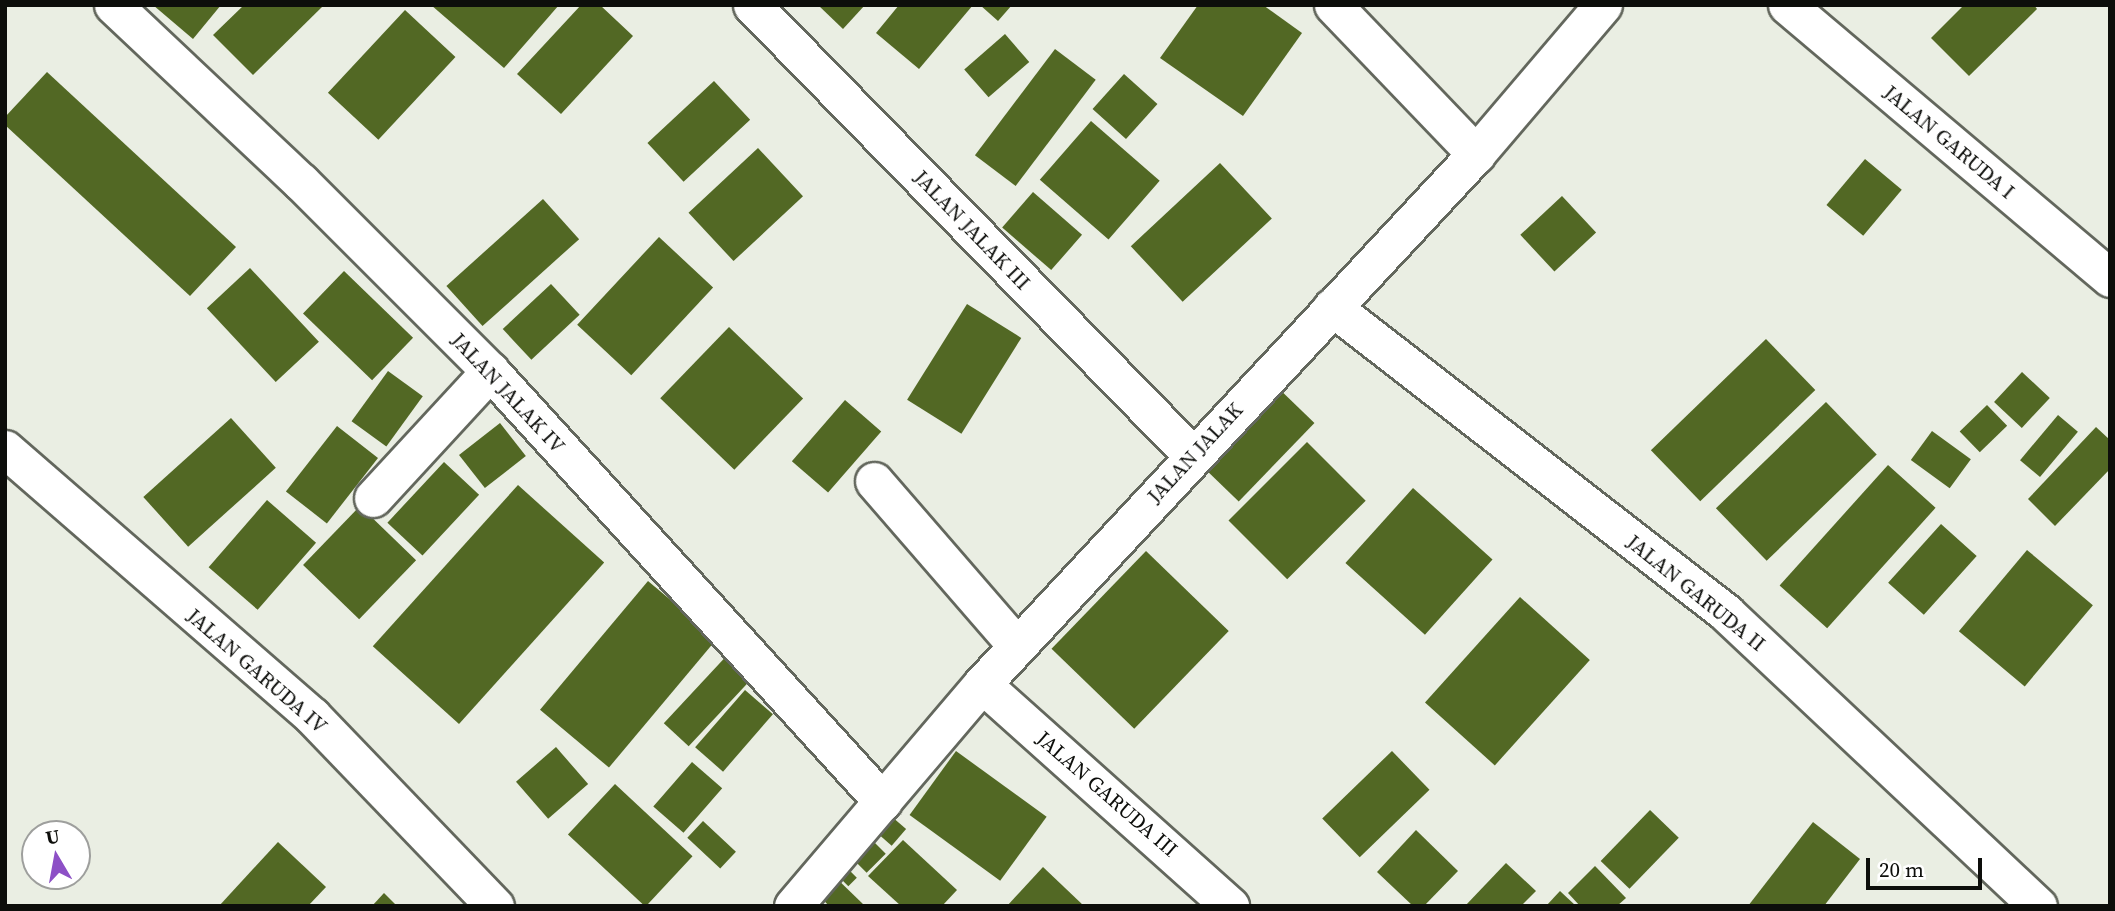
<!DOCTYPE html>
<html>
<head>
<meta charset="utf-8">
<style>
	body { margin:0 }
	#map { position:relative; width:2115px; height:911px; overflow:hidden; background:#eaeee3; font-family:"Source Serif 4",serif }
	div>[style] { position:absolute }
	.building>* { inset:0; background:#526824; transform-origin:0 0 }
	.roads { filter:drop-shadow(2px 0 #63675d) drop-shadow(-2px 0 #63675d) drop-shadow(0 2px #63675d) drop-shadow(0 -2px #63675d) }
	.minor>* { height:37px; margin:-18.5px; padding:0 18.5px; transform-origin:18.5px; border-radius:18.5px; background:#fff }
	span { translate:-50% -50%; white-space:nowrap; text-align:center; line-height:1.15; -webkit-text-stroke:6px #fff; paint-order:stroke }
	.street-label { font-size:21px; color:#0d0e0b }
	.frame { position:absolute; inset:0; border:7px solid #0d0e0b; pointer-events:none }
	.north { position:absolute; left:21px; top:820px; width:70px; height:70px; box-sizing:border-box; background:#fff; border:2px solid #9e9f9d; border-radius:50%; rotate:350deg; font-size:19px; font-weight:700; line-height:28px; text-align:center; color:#0d0e0b }
	.north::after { content:''; display:block; margin:auto; width:24px; height:32px; background:#8d50c6; clip-path:polygon(50% 0,100% 100%,50% 72%,0 100%) }
	.scale { position:absolute; left:1866px; top:858px; width:116px; height:32px; box-sizing:border-box; border:4px solid #0d0e0b; border-top:0; padding-left:9px; font-size:21px; line-height:24px; white-space:nowrap; color:#0d0e0b; -webkit-text-stroke:5px #fff; paint-order:stroke }
</style>
</head>
<body>
<div id="map">
	<div class="building">
		<i style="clip-path:polygon(153px 5px,221px 5px,193px 39px)"></i>
		<i style="clip-path:polygon(244px 5px,324px 5px,253px 75px,213px 35px)"></i>
		<i style="clip-path:polygon(431px 5px,559px 5px,504px 68px)"></i>
		<i style="clip-path:polygon(581px 5px,600px 5px,633px 36px,561px 114px,517px 74px)"></i>
		<i style="clip-path:polygon(818px 5px,865px 5px,843px 29px)"></i>
		<i style="clip-path:polygon(899px 5px,973px 5px,919px 69px,876px 33px)"></i>
		<i style="clip-path:polygon(980px 5px,1012px 5px,998px 21px)"></i>
		<i style="clip-path:polygon(1198px 5px,1263px 5px,1302px 33px,1243px 116px,1160px 58px)"></i>
		<i style="clip-path:polygon(1964px 5px,2034px 5px,2037px 9px,1969px 76px,1931px 38px)"></i>
		<i style="left:405px;top:10px;width:69px;height:113px;rotate:43deg"></i>
		<i style="left:1005px;top:34px;width:37px;height:54px;rotate:49deg"></i>
		<i style="left:1055px;top:49px;width:51px;height:133px;rotate:37deg"></i>
		<i style="clip-path:polygon(47px 72px,236px 247px,190px 296px,5px 125px,5px 117px)"></i>
		<i style="left:1124px;top:74px;width:45px;height:47px;rotate:42deg"></i>
		<i style="left:714px;top:81px;width:53px;height:91px;rotate:47deg"></i>
		<i style="left:1091px;top:121px;width:91px;height:78px;rotate:41deg"></i>
		<i style="left:758px;top:148px;width:66px;height:95px;rotate:47deg"></i>
		<i style="left:1865px;top:159px;width:48px;height:60px;rotate:40deg"></i>
		<i style="left:1220px;top:163px;width:76px;height:122px;rotate:47deg"></i>
		<i style="left:1033px;top:192px;width:65px;height:47px;rotate:41deg"></i>
		<i style="left:1562px;top:196px;width:50px;height:57px;rotate:47deg"></i>
		<i style="left:543px;top:199px;width:54px;height:130px;rotate:48deg"></i>
		<i style="left:659px;top:237px;width:74px;height:120px;rotate:43deg"></i>
		<i style="left:250px;top:268px;width:101px;height:59px;rotate:47deg"></i>
		<i style="left:344px;top:271px;width:96px;height:59px;rotate:44deg"></i>
		<i style="left:551px;top:284px;width:42px;height:66px;rotate:47deg"></i>
		<i style="left:967px;top:304px;width:64px;height:113px;rotate:32deg"></i>
		<i style="left:729px;top:327px;width:103px;height:99px;rotate:44deg"></i>
		<i style="left:1766px;top:339px;width:71px;height:160px;rotate:46deg"></i>
		<i style="left:388px;top:371px;width:43px;height:62px;rotate:36deg"></i>
		<i style="left:2022px;top:372px;width:38px;height:41px;rotate:43deg"></i>
		<i style="left:1272px;top:382px;width:59px;height:109px;rotate:44deg"></i>
		<i style="left:845px;top:400px;width:48px;height:81px;rotate:41deg"></i>
		<i style="left:1826px;top:402px;width:73px;height:153px;rotate:46deg"></i>
		<i style="left:1987px;top:405px;width:29px;height:38px;rotate:46deg"></i>
		<i style="left:2058px;top:415px;width:26px;height:59px;rotate:40deg"></i>
		<i style="left:231px;top:418px;width:67px;height:118px;rotate:48deg"></i>
		<i style="left:500px;top:423px;width:42px;height:52px;rotate:52deg"></i>
		<i style="left:337px;top:426px;width:52px;height:83px;rotate:38deg"></i>
		<i style="clip-path:polygon(2096px 427px,2110px 440px,2110px 469px,2055px 526px,2028px 499px)"></i>
		<i style="left:1932px;top:431px;width:48px;height:36px;rotate:36deg"></i>
		<i style="left:1307px;top:442px;width:83px;height:111px;rotate:45deg"></i>
		<i style="left:444px;top:462px;width:48px;height:83px;rotate:43deg"></i>
		<i style="left:1888px;top:465px;width:64px;height:162px;rotate:42deg"></i>
		<i style="left:518px;top:485px;width:116px;height:217px;rotate:42deg"></i>
		<i style="left:1413px;top:488px;width:107px;height:101px;rotate:42deg"></i>
		<i style="left:267px;top:500px;width:65px;height:89px;rotate:41deg"></i>
		<i style="left:360px;top:506px;width:78px;height:82px;rotate:44deg"></i>
		<i style="left:1941px;top:524px;width:48px;height:79px;rotate:42deg"></i>
		<i style="left:2027px;top:550px;width:86px;height:106px;rotate:40deg"></i>
		<i style="left:1146px;top:551px;width:115px;height:136px;rotate:44deg"></i>
		<i style="left:648px;top:581px;width:90px;height:168px;rotate:40deg"></i>
		<i style="left:1520px;top:597px;width:94px;height:142px;rotate:42deg"></i>
		<i style="left:732px;top:650px;width:34px;height:100px;rotate:43deg"></i>
		<i style="left:745px;top:690px;width:37px;height:76px;rotate:41deg"></i>
		<i style="left:556px;top:747px;width:49px;height:53px;rotate:49deg"></i>
		<i style="left:956px;top:751px;width:112px;height:79px;rotate:36deg"></i>
		<i style="left:1392px;top:751px;width:54px;height:97px;rotate:46deg"></i>
		<i style="left:692px;top:762px;width:40px;height:59px;rotate:41deg"></i>
		<i style="left:615px;top:784px;width:106px;height:69px;rotate:43deg"></i>
		<i style="left:1650px;top:810px;width:40px;height:71px;rotate:44deg"></i>
		<i style="left:891px;top:816px;width:20px;height:22px;rotate:41deg"></i>
		<i style="left:703px;top:821px;width:45px;height:23px;rotate:43deg"></i>
		<i style="clip-path:polygon(1813px 822px,1860px 859px,1824px 906px,1748px 906px)"></i>
		<i style="clip-path:polygon(1416px 830px,1458px 871px,1424px 906px,1413px 906px,1377px 872px)"></i>
		<i style="clip-path:polygon(903px 840px,957px 890px,942px 906px,901px 906px,868px 876px)"></i>
		<i style="left:873px;top:841px;width:18px;height:27px;rotate:45deg"></i>
		<i style="clip-path:polygon(278px 842px,326px 887px,308px 906px,219px 906px)"></i>
		<i style="left:837px;top:858px;width:28px;height:12px;rotate:45deg"></i>
		<i style="clip-path:polygon(1506px 863px,1536px 891px,1521px 906px,1465px 906px)"></i>
		<i style="clip-path:polygon(1595px 866px,1626px 898px,1617px 906px,1580px 906px,1568px 893px)"></i>
		<i style="clip-path:polygon(1043px 867px,1084px 906px,1007px 906px)"></i>
		<i style="clip-path:polygon(831px 873px,865px 906px,829px 906px,814px 890px)"></i>
		<i style="clip-path:polygon(1560px 891px,1576px 906px,1546px 906px)"></i>
		<i style="clip-path:polygon(384px 893px,397px 906px,372px 906px)"></i>
	</div>
	<div class="roads">
		<div class="minor">
			<i style="left:113px;top:5px;width:258px;rotate:43.3deg"></i>
			<i style="left:301px;top:182px;width:267px;rotate:45deg"></i>
			<i style="left:490px;top:371px;width:583px;rotate:47.64deg"></i>
			<i style="left:752px;top:5px;width:629px;rotate:45.64deg"></i>
			<i style="left:1333px;top:5px;width:207px;rotate:46.2deg"></i>
			<i style="left:1787px;top:5px;width:423px;rotate:40.2deg"></i>
			<i style="left:1332px;top:307px;width:499px;rotate:37.8deg"></i>
			<i style="left:1726px;top:613px;width:428px;rotate:43.2deg"></i>
			<i style="left:5px;top:449px;width:407px;rotate:41deg"></i>
			<i style="left:312px;top:716px;width:264px;rotate:46.1deg"></i>
			<i style="left:874px;top:481px;width:218px;rotate:49.1deg"></i>
			<i style="left:373px;top:498px;width:173px;rotate:-47.3deg"></i>
			<i style="left:982px;top:684px;width:333px;rotate:41.8deg"></i>
			<i style="left:793px;top:906px;width:292px;rotate:-49.6deg"></i>
			<i style="left:982px;top:684px;width:725px;rotate:-47.01deg"></i>
			<i style="left:1476px;top:154px;width:196px;rotate:-49.6deg"></i>
		</div>
	</div>
	<div class="street-label">
		<span style="left:1949px;top:142px;rotate:40deg">JALAN GARUDA I</span>
		<span style="left:972px;top:230px;rotate:46deg">JALAN JALAK III</span>
		<span style="left:508px;top:393px;rotate:47deg">JALAN JALAK IV</span>
		<span style="left:1195px;top:453px;rotate:-47deg">JALAN JALAK</span>
		<span style="left:1696px;top:593px;rotate:39deg">JALAN GARUDA II</span>
		<span style="left:257px;top:671px;rotate:41deg">JALAN GARUDA IV</span>
		<span style="left:1107px;top:794px;rotate:41deg">JALAN GARUDA III</span>
	</div>
	<div class="frame"></div>
	<div class="north">U</div>
	<div class="scale">20 m</div>
</div>
</body>
</html>
